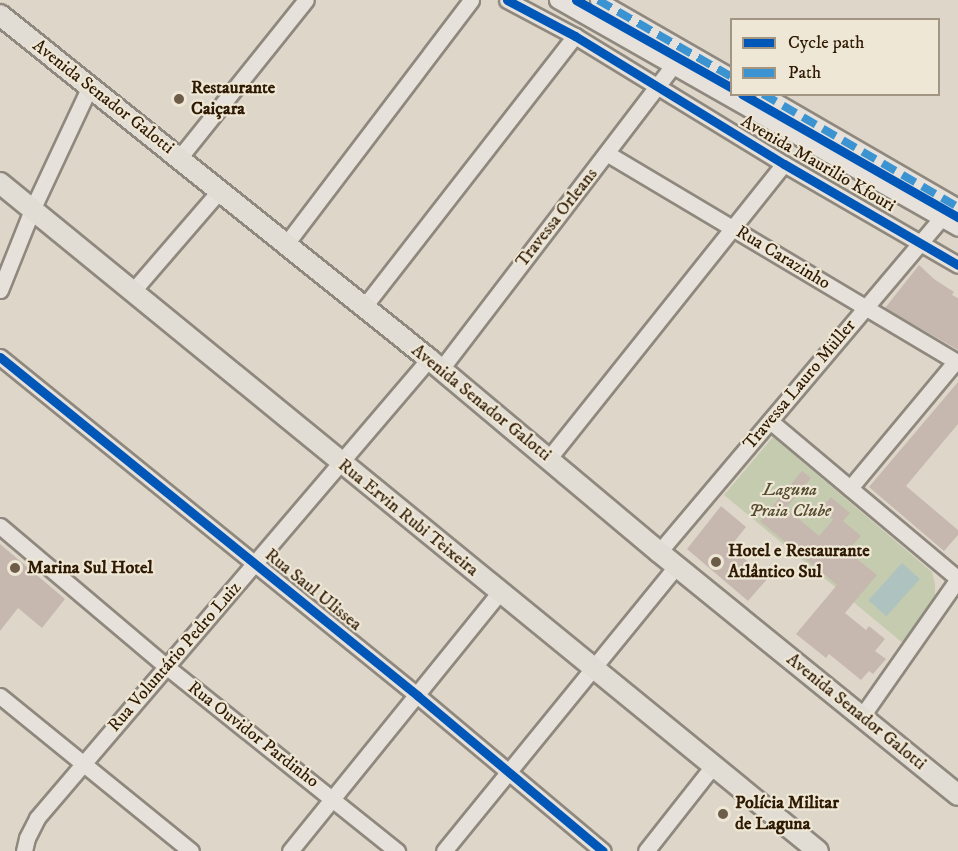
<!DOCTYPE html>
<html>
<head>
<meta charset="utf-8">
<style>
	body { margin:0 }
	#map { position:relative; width:958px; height:851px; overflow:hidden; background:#ded7c9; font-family:"IM FELL DW Pica",serif }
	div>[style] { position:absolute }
	.green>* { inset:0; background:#c4cbae }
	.water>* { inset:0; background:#aec2bf; transform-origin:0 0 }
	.building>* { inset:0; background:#c7b8af }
	.roads { filter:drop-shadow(2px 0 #8f887e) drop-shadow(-2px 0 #8f887e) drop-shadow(0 2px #8f887e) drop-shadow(0 -2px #8f887e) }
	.minor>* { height:15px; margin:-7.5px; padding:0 7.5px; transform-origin:7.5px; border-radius:7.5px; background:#e6e2db }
	.major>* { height:20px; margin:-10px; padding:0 10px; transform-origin:10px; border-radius:10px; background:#e1ddd5 }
	.quiet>* { height:8px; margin-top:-4px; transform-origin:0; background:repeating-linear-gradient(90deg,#3c93d1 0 15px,transparent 0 23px) }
	.cycleway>* { height:9px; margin:-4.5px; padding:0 4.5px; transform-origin:4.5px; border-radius:4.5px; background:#0057b8 }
	.dots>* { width:16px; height:16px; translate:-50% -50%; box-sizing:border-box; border:3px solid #efe7d6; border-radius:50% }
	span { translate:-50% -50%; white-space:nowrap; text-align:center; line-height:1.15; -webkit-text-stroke:4.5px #efe7d6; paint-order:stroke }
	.poi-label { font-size:18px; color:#2e1902; font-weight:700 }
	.left { translate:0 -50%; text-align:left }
	.street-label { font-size:18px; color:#2e1902 }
	.park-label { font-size:18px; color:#554b2f; font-style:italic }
	.legend { position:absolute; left:730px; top:18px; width:210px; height:78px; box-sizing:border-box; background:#efe7d6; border:2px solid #a29581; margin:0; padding:8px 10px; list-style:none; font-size:18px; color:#2e1902 }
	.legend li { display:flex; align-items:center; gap:12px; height:30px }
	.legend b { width:30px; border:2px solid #a29581 }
</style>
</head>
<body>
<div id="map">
	<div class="green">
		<i style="clip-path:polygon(773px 437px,932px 572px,935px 584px,935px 598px,904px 644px,724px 495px)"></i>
	</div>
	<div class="water">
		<i style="left:902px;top:563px;width:24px;height:50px;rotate:42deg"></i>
	</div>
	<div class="building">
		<i style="clip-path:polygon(919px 265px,934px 279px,954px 292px,952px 295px,958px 298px,958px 350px,885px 308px)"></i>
		<i style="clip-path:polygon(958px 382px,958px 424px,906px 486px,958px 530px,958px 535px,944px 551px,869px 487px)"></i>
		<i style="clip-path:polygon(802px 471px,811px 478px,786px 508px,819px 536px,833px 520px,821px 509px,831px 497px,850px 513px,843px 521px,861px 536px,851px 547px,859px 554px,856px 558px,877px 575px,845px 613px,866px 630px,869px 626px,885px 639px,875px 651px,886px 659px,873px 674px,869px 671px,861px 680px,829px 654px,826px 658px,796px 634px,837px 585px,760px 521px)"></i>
		<i style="clip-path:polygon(721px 506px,746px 527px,730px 547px,768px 578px,748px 601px,687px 549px)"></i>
		<i style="clip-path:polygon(0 544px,65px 599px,42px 628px,18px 608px,0 631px)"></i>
	</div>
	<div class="roads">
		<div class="minor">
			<i style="left:507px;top:0;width:77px;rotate:27.9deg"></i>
			<i style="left:575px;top:36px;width:245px;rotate:31.5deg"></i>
			<i style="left:784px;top:164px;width:201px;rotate:30.1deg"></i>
			<i style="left:557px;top:0;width:461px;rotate:29.6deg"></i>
			<i style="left:598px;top:0;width:155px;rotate:29.9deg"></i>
			<i style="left:763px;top:94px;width:225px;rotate:30.1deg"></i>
			<i style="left:608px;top:154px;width:408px;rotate:30.8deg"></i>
			<i style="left:180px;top:157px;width:201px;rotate:-51.3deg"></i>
			<i style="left:286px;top:244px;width:306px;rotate:-52.8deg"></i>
			<i style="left:0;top:290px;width:86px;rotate:-68.2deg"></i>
			<i style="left:32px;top:210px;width:137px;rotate:-64.9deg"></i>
			<i style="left:132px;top:292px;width:135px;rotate:-49.2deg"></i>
			<i style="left:363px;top:308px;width:345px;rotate:-52.1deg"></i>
			<i style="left:0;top:357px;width:538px;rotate:39.04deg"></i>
			<i style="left:418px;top:696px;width:241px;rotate:40deg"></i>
			<i style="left:441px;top:369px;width:380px;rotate:-52.6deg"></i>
			<i style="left:770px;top:421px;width:246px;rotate:40deg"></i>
			<i style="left:549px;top:458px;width:376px;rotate:-51.4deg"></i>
			<i style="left:850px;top:488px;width:164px;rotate:-50.2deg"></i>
			<i style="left:0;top:526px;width:219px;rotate:40.2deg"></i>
			<i style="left:167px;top:667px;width:295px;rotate:38.7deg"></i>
			<i style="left:659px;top:552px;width:437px;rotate:-49.8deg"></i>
			<i style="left:0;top:696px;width:246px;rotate:39.1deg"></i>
			<i style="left:862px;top:716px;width:167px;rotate:-55deg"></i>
			<i style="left:24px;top:851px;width:13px;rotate:-77deg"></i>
			<i style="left:27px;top:838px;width:22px;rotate:-63deg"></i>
			<i style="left:37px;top:818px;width:604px;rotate:-49.5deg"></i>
			<i style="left:290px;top:851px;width:333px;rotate:-51deg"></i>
			<i style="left:444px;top:851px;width:369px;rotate:-50.8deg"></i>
			<i style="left:646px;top:851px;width:108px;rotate:-51.8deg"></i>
		</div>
		<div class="major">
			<i style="left:0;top:15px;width:550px;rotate:38.72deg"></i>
			<i style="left:429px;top:359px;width:300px;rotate:40deg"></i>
			<i style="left:659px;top:552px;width:385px;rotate:39.1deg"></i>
			<i style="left:0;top:183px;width:1056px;rotate:39.24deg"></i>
		</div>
	</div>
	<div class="quiet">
		<i style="left:598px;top:0;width:155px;rotate:29.9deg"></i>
		<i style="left:763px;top:94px;width:225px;rotate:30.1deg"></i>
	</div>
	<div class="cycleway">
		<i style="left:507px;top:0;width:77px;rotate:27.9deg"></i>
		<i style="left:575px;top:36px;width:245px;rotate:31.5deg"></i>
		<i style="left:784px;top:164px;width:201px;rotate:30.1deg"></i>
		<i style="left:576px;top:0;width:179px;rotate:29.4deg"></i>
		<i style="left:742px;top:94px;width:249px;rotate:29.7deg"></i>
		<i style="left:0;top:357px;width:538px;rotate:39.04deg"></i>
		<i style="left:418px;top:696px;width:241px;rotate:40deg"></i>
	</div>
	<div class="dots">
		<i style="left:179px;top:99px;background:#6c5c48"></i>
		<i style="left:716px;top:562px;background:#6c5c48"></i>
		<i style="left:15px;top:568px;background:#6c5c48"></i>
		<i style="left:723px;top:814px;background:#6c5c48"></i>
	</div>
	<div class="poi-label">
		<span class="left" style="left:191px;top:99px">Restaurante<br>Caiçara</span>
		<span class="left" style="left:728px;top:562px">Hotel e Restaurante<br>Atlântico Sul</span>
		<span class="left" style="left:27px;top:568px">Marina Sul Hotel</span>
		<span class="left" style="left:735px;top:814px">Polícia Militar<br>de Laguna</span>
	</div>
	<div class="street-label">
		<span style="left:103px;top:97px;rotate:38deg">Avenida Senador Galotti</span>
		<span style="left:818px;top:164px;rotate:30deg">Avenida Maurilio Kfouri</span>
		<span style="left:557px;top:218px;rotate:-52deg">Travessa Orleans</span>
		<span style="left:783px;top:258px;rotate:31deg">Rua Carazinho</span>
		<span style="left:800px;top:385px;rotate:-50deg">Travessa Lauro Müller</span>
		<span style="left:481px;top:403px;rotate:39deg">Avenida Senador Galotti</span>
		<span style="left:408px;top:518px;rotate:39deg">Rua Ervin Rubi Teixeira</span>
		<span style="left:313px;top:590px;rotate:39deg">Rua Saul Ulissea</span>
		<span style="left:175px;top:657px;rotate:-49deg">Rua Voluntário Pedro Luiz</span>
		<span style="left:856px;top:712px;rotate:39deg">Avenida Senador Galotti</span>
		<span style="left:253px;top:735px;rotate:38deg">Rua Ouvidor Pardinho</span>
	</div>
	<div class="park-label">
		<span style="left:790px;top:501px">Laguna<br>Praia Clube</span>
	</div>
	<ul class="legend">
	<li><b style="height:8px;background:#0057b8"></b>Cycle path</li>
	<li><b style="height:8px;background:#3c93d1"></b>Path</li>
	</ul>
</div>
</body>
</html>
